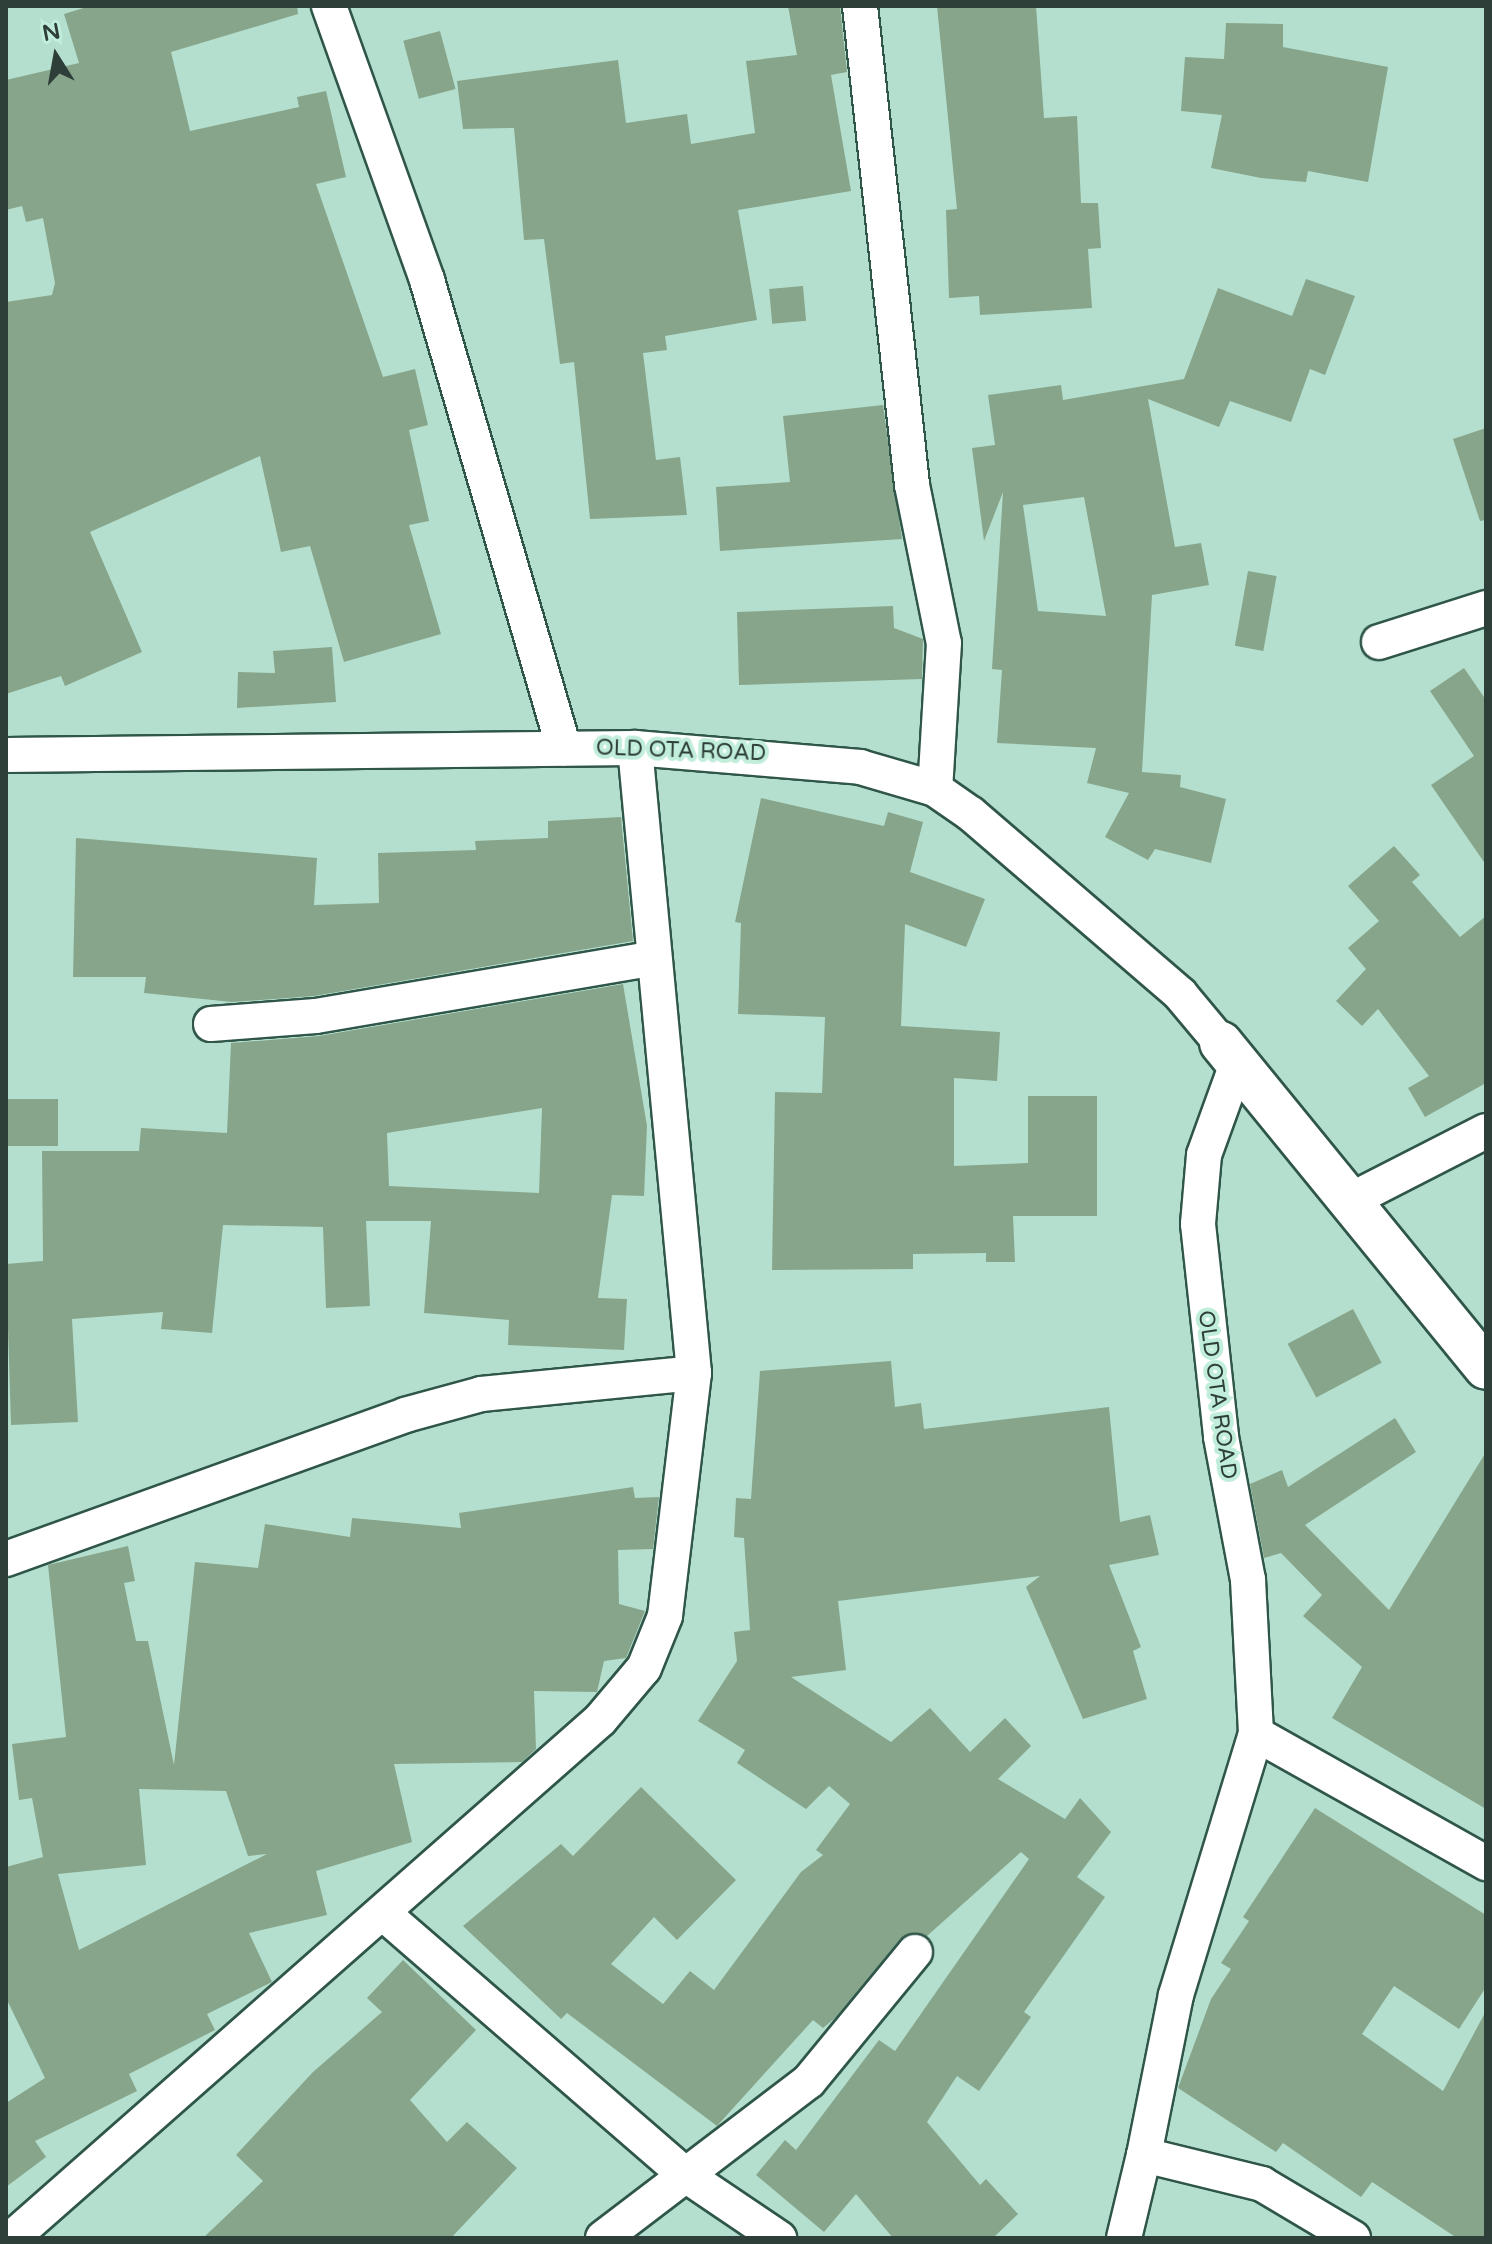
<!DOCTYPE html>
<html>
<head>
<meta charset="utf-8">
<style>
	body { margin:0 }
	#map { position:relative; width:1492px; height:2244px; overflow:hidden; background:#b4dfce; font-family:"Varela Round",sans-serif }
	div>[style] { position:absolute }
	.building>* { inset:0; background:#87a58b; transform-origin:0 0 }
	.roads { filter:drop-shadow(2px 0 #2f5649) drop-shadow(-2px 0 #2f5649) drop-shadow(0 2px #2f5649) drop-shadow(0 -2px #2f5649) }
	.minor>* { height:34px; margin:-17px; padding:0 17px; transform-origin:17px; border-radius:17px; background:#fff }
	.tertiary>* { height:42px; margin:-21px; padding:0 21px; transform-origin:21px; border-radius:21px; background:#fff }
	span { translate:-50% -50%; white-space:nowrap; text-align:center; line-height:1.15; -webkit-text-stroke:8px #c1eddb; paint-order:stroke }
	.street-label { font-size:22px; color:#2e3f39 }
	.frame { position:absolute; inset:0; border:8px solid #2e3f39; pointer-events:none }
	.north { position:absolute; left:16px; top:16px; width:80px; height:80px; -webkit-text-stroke:6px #c1eddb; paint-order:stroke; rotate:349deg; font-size:22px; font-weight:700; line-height:32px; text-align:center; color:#2e3f39 }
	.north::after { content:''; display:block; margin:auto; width:28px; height:36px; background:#2e3f39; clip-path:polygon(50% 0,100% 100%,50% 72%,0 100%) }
</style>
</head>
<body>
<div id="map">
	<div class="building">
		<i style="clip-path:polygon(90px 6px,297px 6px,298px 14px,171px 52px,190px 131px,299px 107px,297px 97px,326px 91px,346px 177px,316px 184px,383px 377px,415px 369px,428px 425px,409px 430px,429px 521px,409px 525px,441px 634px,344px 662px,310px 546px,281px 552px,260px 456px,90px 532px,142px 652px,65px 686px,61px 676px,6px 694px,6px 302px,52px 295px,55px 283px,43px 218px,26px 222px,22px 206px,6px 210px,6px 80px,79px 63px,64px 14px)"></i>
		<i style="clip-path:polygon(788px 6px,840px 6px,847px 72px,831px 75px,851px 191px,738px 210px,757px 320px,665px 336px,667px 350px,643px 353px,656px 460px,680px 457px,687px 515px,590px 519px,574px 362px,560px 364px,544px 239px,524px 240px,514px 128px,463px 129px,457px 81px,618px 60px,626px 123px,687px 114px,691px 144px,755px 133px,746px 61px,797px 55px)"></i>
		<i style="clip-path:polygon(937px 6px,1036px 6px,1044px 118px,1077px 116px,1081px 203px,1098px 203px,1101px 248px,1088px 249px,1092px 308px,980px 315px,979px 296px,949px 298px,946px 210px,957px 209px)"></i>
		<i style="clip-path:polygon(1226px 23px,1283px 24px,1283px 47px,1388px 67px,1368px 182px,1308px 171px,1306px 182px,1261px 178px,1211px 168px,1222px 115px,1181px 111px,1185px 57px,1224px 59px)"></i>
		<i style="left:440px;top:31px;width:60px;height:38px;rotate:75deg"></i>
		<i style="clip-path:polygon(evenodd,1306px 279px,1355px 296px,1325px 375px,1310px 369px,1291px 422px,1230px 401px,1219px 427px,1148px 399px,1175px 547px,1201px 543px,1209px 585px,1152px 595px,1142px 772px,1181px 775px,1180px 787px,1226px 799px,1211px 863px,1155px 849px,1148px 860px,1105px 837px,1129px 793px,1087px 783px,1096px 748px,997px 743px,1002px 670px,992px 669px,1003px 492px,984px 541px,972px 448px,995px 445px,988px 395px,1061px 385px,1063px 400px,1184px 379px,1218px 288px,1292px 316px,1306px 279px,1084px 497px,1106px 616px,1038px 611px,1023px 505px,1084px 497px)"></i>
		<i style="left:803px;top:286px;width:35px;height:34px;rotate:85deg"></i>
		<i style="clip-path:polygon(883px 405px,902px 539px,720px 551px,716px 487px,790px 482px,783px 416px)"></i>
		<i style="clip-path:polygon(1486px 428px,1486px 520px,1480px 521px,1453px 439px)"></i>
		<i style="left:1248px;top:571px;width:29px;height:76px;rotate:10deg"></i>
		<i style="clip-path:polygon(893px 606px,894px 628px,923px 639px,922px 679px,739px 685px,737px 612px)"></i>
		<i style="clip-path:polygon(332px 647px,336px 702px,237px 708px,238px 672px,275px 673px,273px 651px)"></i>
		<i style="clip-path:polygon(1464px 668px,1486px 700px,1486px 865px,1431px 785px,1474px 756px,1430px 691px)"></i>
		<i style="clip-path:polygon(761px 798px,884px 826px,888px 812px,923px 822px,910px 872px,985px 899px,966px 947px,905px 924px,901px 1026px,1000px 1032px,997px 1081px,954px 1078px,954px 1166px,1028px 1163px,1028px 1096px,1097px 1096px,1097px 1216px,1013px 1216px,1015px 1262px,986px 1262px,986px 1253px,913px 1254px,913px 1269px,772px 1270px,775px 1092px,822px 1093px,825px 1017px,738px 1014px,741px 923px,735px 922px)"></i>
		<i style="clip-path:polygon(621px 817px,633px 941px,314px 996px,232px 1002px,144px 993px,146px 977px,73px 977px,76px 838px,317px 858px,314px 905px,379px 903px,378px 853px,476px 850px,475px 841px,548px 838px,548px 821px)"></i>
		<i style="clip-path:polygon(1394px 846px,1420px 875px,1412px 882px,1460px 937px,1486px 916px,1486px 1083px,1425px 1117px,1408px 1088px,1429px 1076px,1378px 1009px,1362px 1026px,1336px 1001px,1366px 969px,1348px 948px,1379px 921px,1348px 886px)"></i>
		<i style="clip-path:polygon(evenodd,623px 984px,647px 1126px,644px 1196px,612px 1195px,598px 1298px,627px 1299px,624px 1350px,508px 1345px,509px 1320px,424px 1313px,431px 1221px,366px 1221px,370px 1306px,326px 1308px,323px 1227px,223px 1225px,212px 1333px,161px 1329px,163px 1312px,72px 1319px,78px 1422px,11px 1425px,6px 1264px,43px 1261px,42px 1151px,139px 1151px,141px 1128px,227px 1133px,231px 1043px,319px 1036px,623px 984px,542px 1108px,539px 1193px,389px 1186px,387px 1133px,542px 1108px)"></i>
		<i style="left:58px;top:1099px;width:47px;height:52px;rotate:90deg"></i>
		<i style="left:1353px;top:1309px;width:61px;height:74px;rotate:62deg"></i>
		<i style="clip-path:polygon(891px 1361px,895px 1407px,921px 1403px,924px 1429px,1109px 1407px,1120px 1522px,1150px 1515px,1159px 1555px,1109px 1565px,1141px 1647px,1133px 1651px,1147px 1699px,1083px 1719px,1026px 1587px,1040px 1576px,838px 1601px,846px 1670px,791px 1677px,891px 1742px,930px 1708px,970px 1752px,1005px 1718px,1031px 1746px,998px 1779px,1065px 1819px,1080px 1798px,1111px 1832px,1077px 1877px,1105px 1897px,1024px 2012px,1031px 2017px,979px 2091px,957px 2076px,927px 2122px,980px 2185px,986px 2179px,1018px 2214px,993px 2238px,893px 2238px,856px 2194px,824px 2232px,756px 2175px,785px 2140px,796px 2150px,879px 2040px,895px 2051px,1029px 1859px,1021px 1852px,927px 1936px,900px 1939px,835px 2018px,823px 2028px,813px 2020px,717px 2126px,567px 2013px,561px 2019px,463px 1926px,561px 1844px,573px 1856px,641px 1787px,736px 1880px,677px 1940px,654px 1917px,611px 1964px,663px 2004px,690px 1971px,714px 1990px,801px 1872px,823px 1855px,816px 1850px,850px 1804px,829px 1786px,806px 1809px,737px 1763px,745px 1750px,698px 1721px,737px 1661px,734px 1632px,750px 1630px,744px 1538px,734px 1537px,736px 1498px,751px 1499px,760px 1371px)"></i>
		<i style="clip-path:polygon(1395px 1418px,1416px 1452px,1305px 1525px,1389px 1610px,1486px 1452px,1486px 1809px,1332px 1718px,1362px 1667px,1303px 1616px,1322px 1595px,1281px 1553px,1264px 1558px,1250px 1484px,1282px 1470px,1288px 1487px)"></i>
		<i style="clip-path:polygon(evenodd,633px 1487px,635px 1498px,659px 1497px,653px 1549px,618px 1550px,619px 1604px,645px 1611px,626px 1658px,604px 1661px,597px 1692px,534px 1691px,536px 1749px,522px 1762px,394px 1764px,412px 1842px,316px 1871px,327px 1915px,249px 1933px,272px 1982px,207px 2014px,215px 2030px,129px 2074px,137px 2091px,35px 2141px,46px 2157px,6px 2187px,6px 2103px,45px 2078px,6px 1998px,6px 1867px,43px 1857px,32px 1798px,19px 1800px,12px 1744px,66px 1737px,48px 1565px,128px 1546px,135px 1581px,124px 1583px,136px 1641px,148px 1641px,174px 1765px,195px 1562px,258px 1568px,265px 1524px,350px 1537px,352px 1518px,461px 1528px,459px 1513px,633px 1487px,139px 1789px,226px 1791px,248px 1856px,267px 1854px,79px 1950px,58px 1874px,146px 1865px,139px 1789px)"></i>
		<i style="clip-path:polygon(1315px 1808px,1486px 1915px,1486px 1987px,1459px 2029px,1394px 1986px,1362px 2034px,1443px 2091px,1486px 2011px,1486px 2238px,1457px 2238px,1372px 2182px,1361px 2197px,1283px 2143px,1276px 2152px,1178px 2088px,1211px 1999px,1231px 1969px,1221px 1963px,1249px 1921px,1243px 1917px)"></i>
		<i style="clip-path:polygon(403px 1960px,476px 2030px,410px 2100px,447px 2142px,467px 2122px,517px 2168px,451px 2238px,203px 2238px,263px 2181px,236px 2155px,313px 2072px,382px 2012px,367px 1998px)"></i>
	</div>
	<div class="roads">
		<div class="minor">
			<i style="left:329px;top:6px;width:291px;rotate:70.3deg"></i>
			<i style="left:427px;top:280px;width:488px;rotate:73.7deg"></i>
			<i style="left:860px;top:6px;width:482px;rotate:83.8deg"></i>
			<i style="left:912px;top:485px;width:161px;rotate:78.6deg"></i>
			<i style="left:944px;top:643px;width:146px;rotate:93.5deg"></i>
			<i style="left:1379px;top:642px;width:112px;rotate:-17.6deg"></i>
			<i style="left:6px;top:755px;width:629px;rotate:-0.64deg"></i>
			<i style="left:635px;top:748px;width:226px;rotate:4.8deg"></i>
			<i style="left:860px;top:767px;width:78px;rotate:16.3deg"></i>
			<i style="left:935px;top:789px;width:44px;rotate:34.8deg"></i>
			<i style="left:971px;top:814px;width:276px;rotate:40.7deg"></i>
			<i style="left:1180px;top:994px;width:64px;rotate:50.1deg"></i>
			<i style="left:211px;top:1024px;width:105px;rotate:-4.4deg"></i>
			<i style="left:316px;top:1016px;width:343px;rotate:-9.7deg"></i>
			<i style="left:1238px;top:1061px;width:100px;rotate:109.9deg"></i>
			<i style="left:1204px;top:1155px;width:69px;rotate:95deg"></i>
			<i style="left:1198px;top:1224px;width:214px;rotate:83.8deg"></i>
			<i style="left:1221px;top:1437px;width:146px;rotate:79.3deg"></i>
			<i style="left:1248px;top:1580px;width:154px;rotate:87deg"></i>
			<i style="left:1353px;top:1199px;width:149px;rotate:-27.1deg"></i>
			<i style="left:6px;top:1559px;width:424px;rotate:-19.8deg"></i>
			<i style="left:405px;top:1415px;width:79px;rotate:-15.4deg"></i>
			<i style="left:481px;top:1394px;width:214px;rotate:-5.6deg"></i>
			<i style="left:384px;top:1914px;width:397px;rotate:40.9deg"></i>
			<i style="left:684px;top:2174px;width:115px;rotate:34deg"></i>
			<i style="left:1144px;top:2155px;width:163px;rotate:-78.7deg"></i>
			<i style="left:1176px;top:1995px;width:273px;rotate:-73deg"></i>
			<i style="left:1256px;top:1734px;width:264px;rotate:29.3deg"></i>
			<i style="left:12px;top:2238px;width:784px;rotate:-41.38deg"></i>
			<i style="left:600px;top:1720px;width:68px;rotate:-49.8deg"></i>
			<i style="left:644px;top:1668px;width:56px;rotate:-68deg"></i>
			<i style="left:665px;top:1616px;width:245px;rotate:-83.2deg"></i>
			<i style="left:694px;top:1373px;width:628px;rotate:-95.39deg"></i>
			<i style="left:603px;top:2238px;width:259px;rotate:-37.3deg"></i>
			<i style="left:809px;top:2081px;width:167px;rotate:-50.6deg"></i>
			<i style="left:1124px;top:2238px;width:85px;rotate:-76.5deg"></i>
			<i style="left:1144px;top:2155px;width:122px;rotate:13.8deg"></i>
			<i style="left:1262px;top:2184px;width:106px;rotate:30.7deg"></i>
		</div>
		<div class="tertiary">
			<i style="left:1221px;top:1043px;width:419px;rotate:50.8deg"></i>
		</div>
	</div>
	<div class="street-label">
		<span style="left:681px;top:751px;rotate:2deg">OLD OTA ROAD</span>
		<span style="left:1217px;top:1395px;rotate:82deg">OLD OTA ROAD</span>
	</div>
	<div class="frame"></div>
	<div class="north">N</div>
</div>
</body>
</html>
